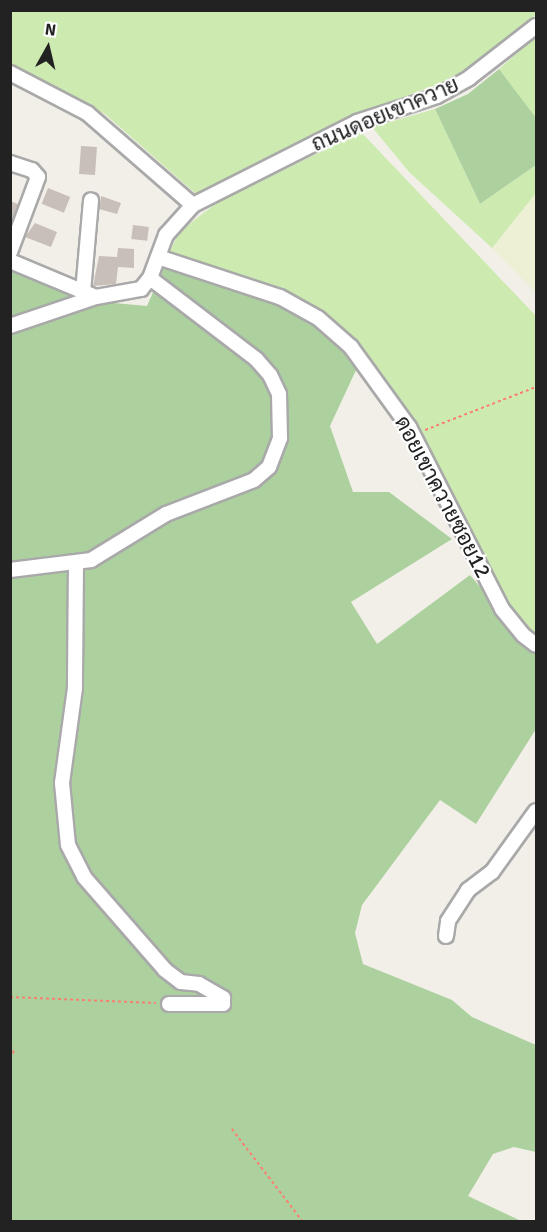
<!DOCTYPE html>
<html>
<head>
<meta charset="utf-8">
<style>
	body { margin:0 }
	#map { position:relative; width:547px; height:1232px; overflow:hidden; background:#f2efe9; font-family:Signika,Sarabun,sans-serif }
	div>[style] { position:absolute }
	.farmland>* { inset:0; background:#eef0d5 }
	.grass>* { inset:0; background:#cdebb0 }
	.forest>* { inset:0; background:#add19e }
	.building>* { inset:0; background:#c7bfb8; transform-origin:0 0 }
	.path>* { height:1.5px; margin-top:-0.75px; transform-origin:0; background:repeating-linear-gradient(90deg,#fa8072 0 3px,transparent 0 6px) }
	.roads { filter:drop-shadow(2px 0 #a9a9a9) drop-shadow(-2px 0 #a9a9a9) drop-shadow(0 2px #a9a9a9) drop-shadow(0 -2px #a9a9a9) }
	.minor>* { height:14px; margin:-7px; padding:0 7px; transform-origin:7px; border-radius:7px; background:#fff }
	span { translate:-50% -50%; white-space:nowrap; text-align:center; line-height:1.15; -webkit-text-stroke:4.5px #fff; paint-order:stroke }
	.street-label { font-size:22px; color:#222 }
	.frame { position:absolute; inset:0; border:12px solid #222; pointer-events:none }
	.north { position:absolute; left:18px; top:18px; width:60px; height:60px; -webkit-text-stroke:4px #fff; paint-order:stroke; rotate:8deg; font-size:16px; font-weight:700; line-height:24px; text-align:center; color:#222 }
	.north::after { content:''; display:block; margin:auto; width:21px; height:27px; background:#222; clip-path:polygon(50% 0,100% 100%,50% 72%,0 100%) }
</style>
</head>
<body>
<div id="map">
	<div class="farmland">
		<i style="clip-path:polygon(536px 193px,536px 293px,492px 248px)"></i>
	</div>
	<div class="grass">
		<i style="clip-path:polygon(536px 10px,536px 15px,454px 79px,350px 116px,196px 194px,105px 114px,11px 65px,11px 11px)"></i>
		<i style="clip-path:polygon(536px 36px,536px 119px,499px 69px)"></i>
		<i style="clip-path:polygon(435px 109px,480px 204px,536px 165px,536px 193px,492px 248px,409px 172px,372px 127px)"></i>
		<i style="clip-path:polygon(361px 132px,536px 316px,536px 635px,516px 618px,463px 521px,369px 364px,287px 295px,170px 251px,180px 231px,218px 202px)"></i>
	</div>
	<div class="forest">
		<i style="clip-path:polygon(499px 69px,536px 118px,536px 165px,480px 204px,435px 109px,468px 94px)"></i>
		<i style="clip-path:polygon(11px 264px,96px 297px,11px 326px)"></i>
		<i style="clip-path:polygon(164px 267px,251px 292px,300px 315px,340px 347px,357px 368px,330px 426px,353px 492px,389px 492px,452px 539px,351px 602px,377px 644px,470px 575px,536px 652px,536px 729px,476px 824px,440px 800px,362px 905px,355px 933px,363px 964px,452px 1000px,472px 1017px,536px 1045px,536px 1152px,514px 1147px,493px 1154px,468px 1196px,521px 1221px,11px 1221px,10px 331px,103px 302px,147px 306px)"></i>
	</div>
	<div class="building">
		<i style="left:81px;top:146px;width:16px;height:28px;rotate:4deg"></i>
		<i style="left:48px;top:188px;width:24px;height:17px;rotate:22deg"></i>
		<i style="clip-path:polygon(101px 196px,121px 203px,117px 214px,99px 209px)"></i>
		<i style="clip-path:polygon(10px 201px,18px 204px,10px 225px)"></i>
		<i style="clip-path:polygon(35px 223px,57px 232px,51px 247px,25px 237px)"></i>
		<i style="left:133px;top:225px;width:16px;height:14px;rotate:7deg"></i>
		<i style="clip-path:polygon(118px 248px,134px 249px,134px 268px,118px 267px,116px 284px,93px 286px,99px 256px,117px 257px)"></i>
	</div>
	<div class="path">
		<i style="left:425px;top:430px;width:119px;rotate:-21.2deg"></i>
		<i style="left:10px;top:997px;width:146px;rotate:2.4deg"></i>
		<i style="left:10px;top:1059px;width:12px;rotate:-66deg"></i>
		<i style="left:232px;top:1129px;width:117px;rotate:52.6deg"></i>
	</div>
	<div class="roads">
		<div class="minor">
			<i style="left:10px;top:73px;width:87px;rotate:27.5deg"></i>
			<i style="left:87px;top:113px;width:140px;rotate:41deg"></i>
			<i style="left:10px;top:163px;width:23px;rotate:18deg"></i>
			<i style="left:32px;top:170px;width:9px;rotate:49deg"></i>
			<i style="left:38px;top:177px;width:80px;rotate:110.5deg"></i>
			<i style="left:158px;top:257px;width:128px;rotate:18.2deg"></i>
			<i style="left:280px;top:297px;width:43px;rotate:28.9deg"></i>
			<i style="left:318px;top:318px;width:44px;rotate:41.3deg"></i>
			<i style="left:351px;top:347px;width:99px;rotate:54.1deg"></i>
			<i style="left:409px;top:427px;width:204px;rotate:62.9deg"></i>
			<i style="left:502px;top:609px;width:33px;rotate:51deg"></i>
			<i style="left:523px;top:635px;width:16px;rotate:38deg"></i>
			<i style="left:10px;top:261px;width:93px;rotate:22.7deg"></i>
			<i style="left:83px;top:292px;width:92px;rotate:-85deg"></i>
			<i style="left:10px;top:326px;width:91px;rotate:-18.6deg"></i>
			<i style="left:96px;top:297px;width:46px;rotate:-10.1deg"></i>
			<i style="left:141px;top:289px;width:14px;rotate:-51deg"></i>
			<i style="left:150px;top:278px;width:46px;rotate:-69.6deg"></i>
			<i style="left:166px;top:235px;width:40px;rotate:-48deg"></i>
			<i style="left:193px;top:205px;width:184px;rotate:-26.8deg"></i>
			<i style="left:357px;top:122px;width:84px;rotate:-18deg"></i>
			<i style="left:437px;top:96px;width:37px;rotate:-29deg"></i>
			<i style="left:469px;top:78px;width:85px;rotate:-37.8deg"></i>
			<i style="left:76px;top:563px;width:125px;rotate:90.5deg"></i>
			<i style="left:75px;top:688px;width:96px;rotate:97.8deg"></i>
			<i style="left:62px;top:783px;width:62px;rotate:84.5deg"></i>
			<i style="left:68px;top:845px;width:36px;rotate:63deg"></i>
			<i style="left:84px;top:877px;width:123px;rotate:48.9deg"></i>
			<i style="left:165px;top:970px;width:20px;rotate:37deg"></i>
			<i style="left:181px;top:982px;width:18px;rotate:6deg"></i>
			<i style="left:199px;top:984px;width:28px;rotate:30deg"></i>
			<i style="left:223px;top:998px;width:6px;rotate:90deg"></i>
			<i style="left:223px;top:1004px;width:54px;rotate:180deg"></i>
			<i style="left:10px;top:570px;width:82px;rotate:-7deg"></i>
			<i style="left:91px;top:560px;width:88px;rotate:-31.5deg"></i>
			<i style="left:166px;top:514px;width:94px;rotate:-21.1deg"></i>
			<i style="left:254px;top:480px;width:20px;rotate:-41deg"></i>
			<i style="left:269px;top:467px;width:31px;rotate:-69deg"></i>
			<i style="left:280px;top:438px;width:44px;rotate:-91.3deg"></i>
			<i style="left:279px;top:394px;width:21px;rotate:-115deg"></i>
			<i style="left:270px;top:375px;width:21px;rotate:-131deg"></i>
			<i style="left:256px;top:359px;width:133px;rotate:-142.6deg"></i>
			<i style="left:446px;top:936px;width:15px;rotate:-82deg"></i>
			<i style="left:448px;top:921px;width:37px;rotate:-57deg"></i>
			<i style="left:468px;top:890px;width:30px;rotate:-37deg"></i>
			<i style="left:492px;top:872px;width:75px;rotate:-54.2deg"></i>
		</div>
	</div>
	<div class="street-label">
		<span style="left:385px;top:114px;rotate:-23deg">ถนนดอยเขาควาย</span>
		<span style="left:443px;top:497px;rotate:62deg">ดอยเขาควายซอย12</span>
	</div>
	<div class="frame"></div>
	<div class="north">N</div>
</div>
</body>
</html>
